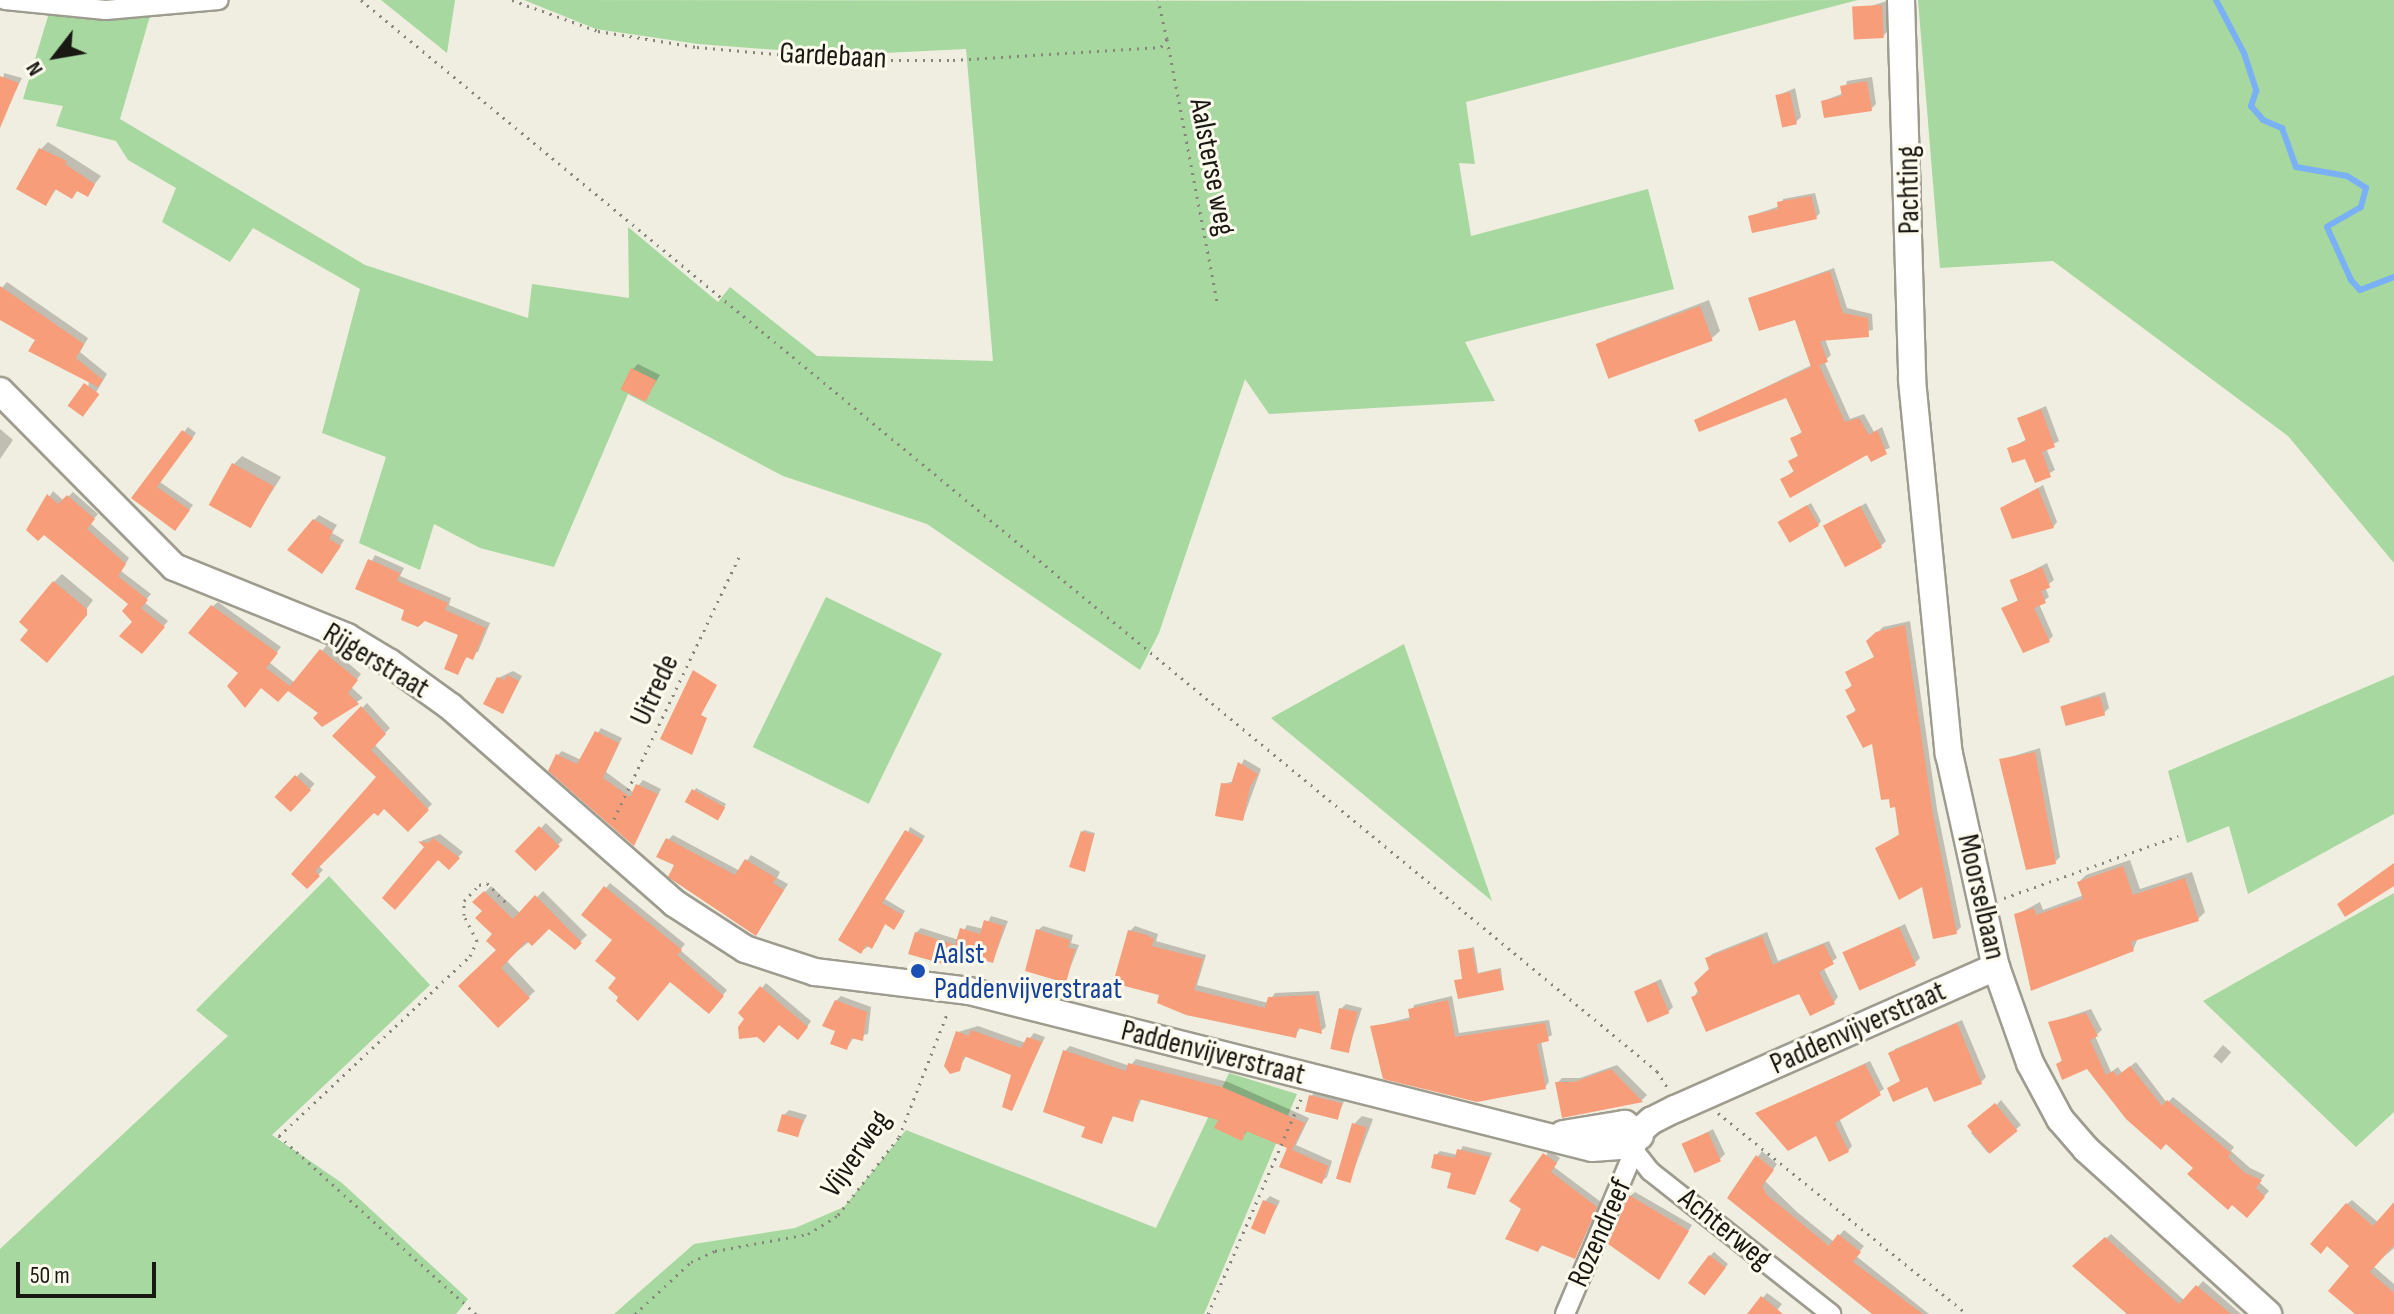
<!DOCTYPE html>
<html>
<head>
<meta charset="utf-8">
<style>
	body { margin:0 }
	#map { position:relative; width:2394px; height:1314px; overflow:hidden; background:#f0eee0; font-family:"Sofia Sans Condensed",sans-serif }
	div>[style] { position:absolute }
	.green>* { inset:0; background:#a6d89f; transform-origin:0 0 }
	.shadow>* { inset:0; background:#0003; transform-origin:0 0 }
	.stream>* { height:6px; margin:-3px; padding:0 3px; transform-origin:3px; border-radius:3px; background:#7ab0f6 }
	.building>* { inset:0; background:#f79d7a; transform-origin:0 0 }
	.path>* { height:3px; margin-top:-1.5px; transform-origin:0; background:repeating-linear-gradient(90deg,#87857c 0 2px,transparent 0 8px) }
	.roads { filter:drop-shadow(2px 0 #9e9c8f) drop-shadow(-2px 0 #9e9c8f) drop-shadow(0 2px #9e9c8f) drop-shadow(0 -2px #9e9c8f) }
	.street>* { height:18px; margin:-9px; padding:0 9px; transform-origin:9px; border-radius:9px; background:#fff }
	.secondary>* { height:26px; margin:-13px; padding:0 13px; transform-origin:13px; border-radius:13px; background:#fff }
	.dots>* { width:22px; height:22px; translate:-50% -50%; box-sizing:border-box; border:4px solid #fdfbed; border-radius:50% }
	span { translate:-50% -50%; white-space:nowrap; text-align:center; line-height:1.15; -webkit-text-stroke:6px #fdfbed; paint-order:stroke }
	.street-label { font-size:30px; color:#191813 }
	.transit-label { font-size:30px; color:#164399 }
	.left { translate:0 -50%; text-align:left }
	.north { position:absolute; left:16px; top:16px; width:80px; height:80px; -webkit-text-stroke:6px #fdfbed; paint-order:stroke; rotate:239deg; font-size:22px; font-weight:700; line-height:32px; text-align:center; color:#191813 }
	.north::after { content:''; display:block; margin:auto; width:28px; height:36px; background:#191813; clip-path:polygon(50% 0,100% 100%,50% 72%,0 100%) }
	.scale { position:absolute; left:16px; top:1262px; width:140px; height:36px; box-sizing:border-box; border:4px solid #191813; border-top:0; padding-left:10px; font-size:24px; line-height:28px; white-space:nowrap; color:#191813; -webkit-text-stroke:6px #fdfbed; paint-order:stroke }
</style>
</head>
<body>
<div id="map">
	<div class="green">
		<i style="clip-path:polygon(381px 0,455px 0,447px 53px)"></i>
		<i style="clip-path:polygon(524px 0,1586px 1px,1858px 0,1466px 102px,1475px 164px,1459px 163px,1471px 236px,1648px 189px,1674px 289px,1465px 342px,1495px 401px,1269px 414px,1245px 379px,1159px 633px,1140px 670px,927px 524px,783px 476px,628px 394px,554px 567px,480px 548px,434px 524px,420px 570px,359px 543px,386px 457px,322px 433px,360px 289px,253px 228px,230px 262px,162px 222px,176px 188px,128px 160px,116px 141px,56px 126px,63px 106px,23px 99px,49px 13px,150px 16px,120px 119px,365px 265px,528px 318px,532px 284px,629px 298px,628px 227px,718px 302px,730px 287px,817px 356px,993px 361px,966px 49px,843px 55px,698px 44px,596px 29px)"></i>
		<i style="clip-path:polygon(1918px 0,2394px 0,2394px 563px,2288px 436px,2053px 261px,1940px 268px)"></i>
		<i style="left:826px;top:597px;width:129px;height:167px;rotate:26deg"></i>
		<i style="clip-path:polygon(1404px 644px,1492px 901px,1271px 718px)"></i>
		<i style="clip-path:polygon(2394px 675px,2394px 814px,2248px 894px,2229px 826px,2187px 843px,2168px 771px)"></i>
		<i style="clip-path:polygon(329px 876px,430px 985px,272px 1135px,342px 1183px,468px 1299px,456px 1314px,0 1314px,0 1249px,228px 1036px,196px 1010px)"></i>
		<i style="clip-path:polygon(2394px 893px,2394px 1112px,2356px 1147px,2203px 1001px)"></i>
		<i style="clip-path:polygon(1229px 1073px,1297px 1094px,1204px 1314px,614px 1314px,694px 1244px,795px 1228px,844px 1207px,906px 1130px,1156px 1228px)"></i>
	</div>
	<div class="shadow">
		<i style="clip-path:polygon(1887px 1px,1888px 31px,1883px 36px,1854px 11px)"></i>
		<i style="clip-path:polygon(4px 73px,22px 78px,10px 102px,0 98px)"></i>
		<i style="clip-path:polygon(1872px 77px,1876px 104px,1871px 109px,1823px 101px,1844px 93px,1847px 81px)"></i>
		<i style="clip-path:polygon(1795px 88px,1801px 117px,1796px 122px,1777px 96px)"></i>
		<i style="clip-path:polygon(48px 142px,101px 176px,87px 194px,79px 189px,72px 197px,57px 188px,46px 204px,41px 149px)"></i>
		<i style="clip-path:polygon(1815px 193px,1820px 213px,1816px 217px,1750px 216px,1780px 206px,1783px 199px)"></i>
		<i style="clip-path:polygon(1834px 268px,1847px 308px,1872px 314px,1873px 330px,1825px 339px,1831px 355px,1824px 361px,1850px 419px,1864px 414px,1874px 432px,1882px 427px,1890px 448px,1782px 480px,1795px 470px,1791px 461px,1800px 454px,1792px 439px,1803px 431px,1787px 396px,1696px 420px,1812px 365px,1797px 317px,1751px 298px)"></i>
		<i style="clip-path:polygon(7px 282px,88px 338px,80px 352px,107px 374px,86px 409px,89px 380px,38px 339px,0 318px,0 290px)"></i>
		<i style="clip-path:polygon(1709px 300px,1720px 331px,1711px 339px,1599px 347px,1607px 339px)"></i>
		<i style="clip-path:polygon(638px 364px,660px 375px,645px 399px,633px 369px)"></i>
		<i style="clip-path:polygon(2046px 406px,2059px 441px,2046px 448px,2055px 470px,2036px 481px,2026px 456px,2009px 449px,2027px 439px,2019px 418px)"></i>
		<i style="clip-path:polygon(188px 427px,196px 433px,160px 482px,193px 505px,179px 524px,133px 498px)"></i>
		<i style="clip-path:polygon(0 429px,13px 440px,0 459px)"></i>
		<i style="clip-path:polygon(242px 456px,281px 477px,251px 525px,234px 464px)"></i>
		<i style="clip-path:polygon(2043px 485px,2057px 522px,2053px 527px,2003px 509px)"></i>
		<i style="clip-path:polygon(53px 491px,64px 501px,73px 492px,98px 514px,90px 523px,129px 558px,121px 571px,151px 594px,144px 602px,168px 621px,146px 647px,131px 603px,44px 532px,29px 529px)"></i>
		<i style="clip-path:polygon(1811px 503px,1821px 521px,1818px 525px,1784px 520px)"></i>
		<i style="clip-path:polygon(1866px 503px,1886px 541px,1881px 546px,1825px 527px)"></i>
		<i style="clip-path:polygon(319px 515px,337px 525px,332px 533px,344px 540px,327px 567px,314px 520px)"></i>
		<i style="clip-path:polygon(375px 555px,404px 568px,400px 576px,451px 598px,449px 605px,490px 623px,478px 652px,468px 655px,457px 673px,460px 634px,358px 588px)"></i>
		<i style="clip-path:polygon(2047px 563px,2054px 580px,2045px 587px,2049px 597px,2039px 604px,2053px 636px,2049px 640px,2004px 608px,2020px 599px,2012px 581px)"></i>
		<i style="clip-path:polygon(62px 574px,93px 600px,55px 652px,54px 582px)"></i>
		<i style="clip-path:polygon(218px 602px,281px 647px,269px 662px,295px 683px,327px 645px,361px 674px,351px 687px,363px 698px,322px 724px,321px 713px,288px 688px,241px 673px,213px 606px)"></i>
		<i style="clip-path:polygon(1910px 621px,1937px 809px,1961px 927px,1956px 932px,1923px 884px,1877px 849px,1901px 833px,1897px 805px,1874px 741px,1849px 716px,1857px 709px,1847px 690px,1853px 684px,1847px 673px,1876px 656px,1868px 642px,1883px 627px)"></i>
		<i style="clip-path:polygon(513px 671px,522px 676px,503px 712px,498px 678px)"></i>
		<i style="clip-path:polygon(2105px 692px,2109px 708px,2104px 713px,2062px 706px)"></i>
		<i style="clip-path:polygon(367px 703px,390px 728px,374px 744px,432px 804px,408px 829px,384px 807px,374px 810px,318px 865px,323px 870px,307px 887px,294px 873px,379px 777px,335px 736px)"></i>
		<i style="clip-path:polygon(601px 728px,622px 738px,606px 772px,633px 792px,643px 780px,661px 789px,637px 839px,558px 755px,562px 751px,581px 760px)"></i>
		<i style="clip-path:polygon(2040px 748px,2060px 857px,2055px 862px,2001px 760px)"></i>
		<i style="clip-path:polygon(1244px 759px,1261px 769px,1243px 819px,1223px 784px,1234px 781px)"></i>
		<i style="left:301px;top:772px;width:18px;height:35px;rotate:41deg"></i>
		<i style="clip-path:polygon(696px 788px,726px 804px,720px 816px,688px 802px)"></i>
		<i style="left:546px;top:823px;width:24px;height:40px;rotate:45deg"></i>
		<i style="clip-path:polygon(910px 827px,925px 836px,885px 899px,905px 911px,898px 923px,886px 922px,876px 942px,861px 951px)"></i>
		<i style="clip-path:polygon(1084px 830px,1095px 833px,1084px 869px,1083px 832px)"></i>
		<i style="clip-path:polygon(440px 834px,463px 852px,449px 867px,421px 841px)"></i>
		<i style="clip-path:polygon(673px 835px,740px 871px,751px 855px,780px 872px,777px 878px,788px 884px,760px 928px,677px 865px,668px 840px)"></i>
		<i style="clip-path:polygon(2130px 860px,2140px 889px,2192px 872px,2205px 912px,2198px 919px,2138px 938px,2133px 950px,2016px 915px,2040px 902px,2043px 910px,2084px 895px,2079px 882px,2086px 875px)"></i>
		<i style="clip-path:polygon(610px 883px,685px 944px,680px 950px,727px 990px,713px 1007px,670px 980px,618px 978px,606px 888px)"></i>
		<i style="clip-path:polygon(491px 886px,521px 914px,543px 891px,587px 935px,575px 947px,549px 926px,506px 960px,535px 991px,498px 1026px,498px 950px,485px 911px,475px 902px)"></i>
		<i style="clip-path:polygon(991px 916px,1008px 921px,993px 961px,957px 951px,950px 964px,916px 933px,921px 928px,959px 940px,967px 925px,984px 929px)"></i>
		<i style="clip-path:polygon(1905px 924px,1920px 958px,1915px 963px,1845px 953px)"></i>
		<i style="clip-path:polygon(1043px 926px,1073px 935px,1071px 943px,1079px 945px,1065px 981px,1038px 930px)"></i>
		<i style="clip-path:polygon(1135px 926px,1158px 934px,1156px 941px,1206px 955px,1197px 985px,1268px 1003px,1275px 993px,1319px 991px,1326px 1027px,1321px 1031px,1301px 1027px,1295px 1036px,1162px 993px,1130px 931px)"></i>
		<i style="clip-path:polygon(1767px 932px,1778px 961px,1829px 941px,1837px 958px,1823px 967px,1838px 997px,1834px 1002px,1800px 992px,1694px 997px,1711px 969px,1707px 959px,1712px 954px)"></i>
		<i style="clip-path:polygon(1474px 947px,1478px 973px,1501px 968px,1503px 988px,1457px 981px,1464px 978px,1460px 951px)"></i>
		<i style="clip-path:polygon(1661px 979px,1673px 1007px,1668px 1012px,1635px 991px)"></i>
		<i style="clip-path:polygon(766px 983px,811px 1021px,803px 1033px,779px 1022px,762px 988px)"></i>
		<i style="clip-path:polygon(841px 996px,871px 1007px,868px 1034px,854px 1037px,847px 1048px,838px 1030px,836px 1001px)"></i>
		<i style="clip-path:polygon(1452px 996px,1459px 1033px,1549px 1020px,1552px 1035px,1541px 1041px,1549px 1082px,1545px 1087px,1373px 1027px,1411px 1017px,1414px 1005px)"></i>
		<i style="clip-path:polygon(1346px 1004px,1362px 1008px,1348px 1051px,1341px 1009px)"></i>
		<i style="clip-path:polygon(2091px 1009px,2102px 1030px,2095px 1036px,2111px 1072px,2118px 1067px,2122px 1073px,2136px 1062px,2167px 1103px,2173px 1097px,2234px 1147px,2231px 1151px,2250px 1168px,2265px 1175px,2259px 1182px,2269px 1191px,2247px 1215px,2088px 1066px,2058px 1064px,2063px 1059px,2050px 1023px)"></i>
		<i style="clip-path:polygon(1962px 1020px,1986px 1077px,1981px 1082px,1935px 1100px,1928px 1084px,1889px 1088px,1902px 1080px,1890px 1054px,1895px 1049px)"></i>
		<i style="clip-path:polygon(978px 1026px,1026px 1043px,1034px 1033px,1045px 1037px,1011px 1108px,1014px 1074px,967px 1055px,958px 1069px,958px 1032px)"></i>
		<i style="left:2223px;top:1045px;width:11px;height:15px;rotate:41deg"></i>
		<i style="clip-path:polygon(1070px 1046px,1130px 1066px,1136px 1059px,1228px 1082px,1309px 1118px,1296px 1145px,1332px 1161px,1327px 1177px,1321px 1182px,1282px 1166px,1290px 1147px,1248px 1130px,1241px 1139px,1220px 1118px,1142px 1098px,1132px 1120px,1114px 1114px,1102px 1142px,1087px 1125px,1065px 1051px)"></i>
		<i style="clip-path:polygon(1870px 1061px,1884px 1089px,1839px 1118px,1852px 1146px,1848px 1151px,1817px 1133px,1758px 1113px)"></i>
		<i style="clip-path:polygon(1617px 1065px,1647px 1095px,1642px 1100px,1564px 1116px,1557px 1083px,1562px 1078px,1580px 1078px)"></i>
		<i style="clip-path:polygon(1316px 1091px,1345px 1099px,1337px 1118px,1311px 1096px)"></i>
		<i style="clip-path:polygon(2001px 1100px,2021px 1125px,1988px 1153px,1971px 1133px)"></i>
		<i style="clip-path:polygon(789px 1110px,807px 1115px,798px 1134px,784px 1115px)"></i>
		<i style="clip-path:polygon(1362px 1116px,1373px 1119px,1353px 1172px,1345px 1181px,1354px 1124px)"></i>
		<i style="clip-path:polygon(1713px 1129px,1725px 1154px,1720px 1159px,1684px 1145px)"></i>
		<i style="clip-path:polygon(1463px 1146px,1492px 1153px,1474px 1193px,1436px 1155px,1440px 1151px,1458px 1155px)"></i>
		<i style="clip-path:polygon(1549px 1150px,1560px 1158px,1554px 1167px,1601px 1202px,1575px 1257px,1544px 1244px,1538px 1250px,1523px 1208px)"></i>
		<i style="clip-path:polygon(1762px 1151px,1777px 1164px,1765px 1181px,1797px 1212px,1834px 1242px,1844px 1230px,1864px 1246px,1856px 1256px,1929px 1314px,1878px 1314px,1730px 1197px)"></i>
		<i style="clip-path:polygon(1635px 1192px,1692px 1225px,1659px 1277px,1630px 1196px)"></i>
		<i style="clip-path:polygon(1270px 1196px,1280px 1201px,1264px 1232px,1265px 1201px)"></i>
		<i style="clip-path:polygon(2352px 1200px,2379px 1223px,2394px 1206px,2394px 1248px,2373px 1266px,2394px 1284px,2394px 1314px,2358px 1314px,2347px 1204px)"></i>
		<i style="clip-path:polygon(2111px 1234px,2185px 1301px,2203px 1281px,2241px 1314px,2130px 1314px,2075px 1266px)"></i>
		<i style="clip-path:polygon(1714px 1252px,1728px 1264px,1706px 1290px,1710px 1256px)"></i>
		<i style="clip-path:polygon(1767px 1293px,1782px 1304px,1774px 1314px,1749px 1314px)"></i>
	</div>
	<div class="stream">
		<i style="left:2216px;top:0;width:60px;rotate:62.2deg"></i>
		<i style="left:2244px;top:53px;width:40px;rotate:72deg"></i>
		<i style="left:2256px;top:91px;width:16px;rotate:108deg"></i>
		<i style="left:2251px;top:106px;width:18px;rotate:49deg"></i>
		<i style="left:2263px;top:120px;width:21px;rotate:23deg"></i>
		<i style="left:2282px;top:128px;width:41px;rotate:70.3deg"></i>
		<i style="left:2296px;top:167px;width:52px;rotate:10deg"></i>
		<i style="left:2347px;top:176px;width:22px;rotate:32deg"></i>
		<i style="left:2366px;top:188px;width:20px;rotate:105deg"></i>
		<i style="left:2361px;top:207px;width:39px;rotate:150deg"></i>
		<i style="left:2327px;top:227px;width:58px;rotate:65.6deg"></i>
		<i style="left:2351px;top:280px;width:13px;rotate:48deg"></i>
		<i style="left:2360px;top:290px;width:36px;rotate:-21deg"></i>
	</div>
	<div class="building">
		<i style="left:1882px;top:5px;width:33px;height:30px;rotate:87deg"></i>
		<i style="clip-path:polygon(0 76px,19px 83px,0 128px)"></i>
		<i style="clip-path:polygon(1867px 81px,1872px 111px,1824px 118px,1821px 101px,1842px 96px,1840px 86px)"></i>
		<i style="left:1790px;top:92px;width:33px;height:15px;rotate:78deg"></i>
		<i style="clip-path:polygon(39px 148px,67px 161px,65px 164px,95px 184px,88px 197px,77px 191px,72px 199px,55px 189px,46px 206px,16px 189px)"></i>
		<i style="clip-path:polygon(1811px 196px,1817px 219px,1752px 233px,1748px 216px,1778px 209px,1777px 202px)"></i>
		<i style="clip-path:polygon(1830px 271px,1843px 313px,1868px 318px,1869px 337px,1820px 341px,1828px 362px,1819px 365px,1845px 422px,1859px 418px,1869px 435px,1877px 430px,1887px 454px,1871px 462px,1867px 455px,1790px 498px,1780px 479px,1794px 472px,1788px 461px,1798px 456px,1790px 438px,1802px 433px,1786px 398px,1699px 432px,1694px 420px,1811px 367px,1795px 320px,1759px 331px,1748px 298px)"></i>
		<i style="clip-path:polygon(0 286px,84px 344px,76px 358px,103px 380px,98px 387px,28px 351px,35px 340px,0 320px)"></i>
		<i style="left:1700px;top:306px;width:37px;height:111px;rotate:70deg"></i>
		<i style="left:631px;top:368px;width:28px;height:24px;rotate:26deg"></i>
		<i style="left:84px;top:383px;width:19px;height:28px;rotate:36deg"></i>
		<i style="clip-path:polygon(2041px 409px,2055px 447px,2042px 452px,2051px 477px,2035px 483px,2025px 459px,2012px 463px,2007px 448px,2026px 441px,2017px 418px)"></i>
		<i style="clip-path:polygon(182px 430px,193px 438px,157px 487px,190px 510px,175px 531px,131px 498px)"></i>
		<i style="left:232px;top:463px;width:48px;height:48px;rotate:29deg"></i>
		<i style="clip-path:polygon(2038px 488px,2054px 528px,2012px 539px,2000px 508px)"></i>
		<i style="clip-path:polygon(47px 494px,58px 504px,67px 495px,95px 519px,87px 529px,126px 564px,118px 576px,148px 600px,141px 608px,165px 627px,142px 654px,119px 636px,132px 622px,122px 611px,128px 604px,44px 535px,38px 541px,26px 530px)"></i>
		<i style="left:1807px;top:505px;width:24px;height:34px;rotate:60deg"></i>
		<i style="left:1860px;top:506px;width:47px;height:42px;rotate:62deg"></i>
		<i style="clip-path:polygon(313px 519px,333px 531px,329px 539px,341px 546px,322px 574px,287px 550px)"></i>
		<i style="clip-path:polygon(368px 559px,400px 573px,397px 581px,448px 603px,445px 610px,486px 628px,473px 660px,466px 657px,458px 675px,444px 669px,458px 635px,425px 621px,418px 627px,401px 620px,404px 610px,355px 589px)"></i>
		<i style="left:2042px;top:567px;width:22px;height:35px;rotate:68deg"></i>
		<i style="clip-path:polygon(53px 581px,87px 609px,87px 615px,47px 663px,20px 640px,28px 630px,19px 622px)"></i>
		<i style="clip-path:polygon(2041px 591px,2046px 603px,2034px 608px,2050px 642px,2023px 653px,2001px 608px)"></i>
		<i style="clip-path:polygon(211px 605px,278px 653px,266px 668px,290px 686px,320px 649px,358px 680px,348px 693px,359px 704px,322px 727px,313px 718px,318px 713px,288px 691px,278px 702px,261px 688px,245px 708px,227px 686px,238px 673px,188px 633px)"></i>
		<i style="clip-path:polygon(1905px 625px,1933px 815px,1957px 934px,1933px 939px,1922px 887px,1899px 900px,1875px 848px,1899px 835px,1895px 807px,1890px 808px,1889px 799px,1881px 800px,1872px 744px,1863px 748px,1846px 716px,1856px 711px,1845px 690px,1852px 686px,1845px 672px,1874px 657px,1866px 641px,1876px 632px)"></i>
		<i style="clip-path:polygon(693px 670px,717px 685px,701px 715px,707px 718px,692px 755px,660px 739px)"></i>
		<i style="clip-path:polygon(507px 675px,519px 681px,503px 714px,483px 704px,497px 677px,504px 680px)"></i>
		<i style="left:2100px;top:696px;width:20px;height:41px;rotate:75deg"></i>
		<i style="clip-path:polygon(361px 706px,386px 734px,371px 750px,429px 810px,408px 832px,384px 809px,378px 816px,374px 813px,315px 871px,320px 876px,307px 889px,291px 874px,376px 777px,332px 736px)"></i>
		<i style="clip-path:polygon(595px 731px,619px 743px,603px 778px,630px 797px,636px 784px,658px 794px,634px 846px,548px 771px,556px 754px,577px 764px)"></i>
		<i style="clip-path:polygon(2035px 752px,2056px 864px,2026px 870px,1999px 759px)"></i>
		<i style="clip-path:polygon(1238px 762px,1258px 774px,1250px 787px,1243px 821px,1215px 816px,1221px 783px,1231px 784px)"></i>
		<i style="left:295px;top:775px;width:22px;height:30px;rotate:43deg"></i>
		<i style="left:692px;top:789px;width:38px;height:15px;rotate:29deg"></i>
		<i style="left:539px;top:826px;width:29px;height:35px;rotate:44deg"></i>
		<i style="clip-path:polygon(905px 830px,923px 840px,882px 903px,903px 915px,894px 930px,885px 924px,872px 949px,866px 945px,861px 954px,838px 940px)"></i>
		<i style="clip-path:polygon(1081px 831px,1094px 835px,1085px 872px,1069px 867px)"></i>
		<i style="clip-path:polygon(433px 838px,460px 858px,449px 870px,438px 860px,395px 910px,382px 898px,424px 847px,418px 841px,428px 843px)"></i>
		<i style="clip-path:polygon(666px 838px,735px 875px,745px 859px,776px 878px,773px 883px,784px 890px,756px 936px,668px 877px,674px 865px,656px 857px)"></i>
		<i style="clip-path:polygon(2394px 863px,2394px 886px,2345px 917px,2337px 904px)"></i>
		<i style="clip-path:polygon(2123px 866px,2133px 895px,2185px 878px,2199px 921px,2131px 942px,2134px 951px,2031px 991px,2014px 914px,2034px 908px,2036px 915px,2083px 899px,2077px 882px)"></i>
		<i style="clip-path:polygon(604px 886px,682px 950px,677px 955px,724px 996px,709px 1014px,670px 982px,638px 1021px,616px 1001px,618px 997px,608px 988px,616px 978px,595px 961px,612px 940px,581px 915px)"></i>
		<i style="clip-path:polygon(484px 891px,513px 919px,535px 895px,582px 943px,575px 950px,549px 929px,532px 946px,527px 941px,501px 968px,530px 998px,498px 1028px,458px 986px,496px 950px,486px 941px,492px 934px,475px 918px,482px 911px,472px 902px)"></i>
		<i style="clip-path:polygon(984px 920px,1004px 926px,993px 963px,955px 952px,950px 966px,908px 954px,915px 932px,955px 945px,960px 928px,980px 934px)"></i>
		<i style="left:1899px;top:927px;width:42px;height:62px;rotate:66deg"></i>
		<i style="clip-path:polygon(1036px 929px,1070px 940px,1068px 948px,1075px 949px,1066px 983px,1025px 971px)"></i>
		<i style="clip-path:polygon(1128px 930px,1147px 935px,1154px 939px,1152px 946px,1203px 959px,1194px 990px,1265px 1008px,1268px 997px,1315px 995px,1322px 1034px,1298px 1028px,1296px 1038px,1186px 1015px,1157px 1003px,1159px 995px,1113px 983px)"></i>
		<i style="clip-path:polygon(1762px 936px,1773px 965px,1824px 944px,1834px 964px,1819px 972px,1835px 1004px,1810px 1016px,1799px 994px,1706px 1032px,1691px 997px,1699px 994px,1694px 983px,1709px 969px,1705px 958px)"></i>
		<i style="clip-path:polygon(1472px 948px,1477px 974px,1499px 969px,1504px 990px,1458px 999px,1454px 980px,1462px 979px,1458px 950px)"></i>
		<i style="left:1656px;top:982px;width:34px;height:24px;rotate:67deg"></i>
		<i style="clip-path:polygon(760px 986px,808px 1027px,798px 1040px,779px 1025px,764px 1043px,757px 1037px,739px 1039px,738px 1027px,744px 1019px,738px 1013px)"></i>
		<i style="clip-path:polygon(835px 1000px,867px 1012px,863px 1041px,851px 1038px,847px 1050px,830px 1044px,835px 1031px,822px 1026px)"></i>
		<i style="clip-path:polygon(1448px 1000px,1455px 1037px,1545px 1023px,1549px 1041px,1537px 1044px,1546px 1089px,1477px 1102px,1383px 1079px,1370px 1026px,1410px 1020px,1408px 1009px)"></i>
		<i style="left:1339px;top:1008px;width:19px;height:42px;rotate:12deg"></i>
		<i style="clip-path:polygon(2086px 1013px,2098px 1036px,2090px 1040px,2106px 1075px,2113px 1071px,2117px 1076px,2130px 1066px,2162px 1106px,2167px 1100px,2231px 1153px,2228px 1157px,2245px 1173px,2262px 1180px,2256px 1188px,2265px 1197px,2247px 1218px,2232px 1205px,2228px 1210px,2187px 1174px,2193px 1168px,2166px 1144px,2161px 1150px,2126px 1119px,2087px 1069px,2062px 1080px,2056px 1064px,2062px 1061px,2048px 1022px)"></i>
		<i style="clip-path:polygon(1957px 1023px,1982px 1084px,1934px 1102px,1927px 1087px,1893px 1102px,1887px 1088px,1900px 1081px,1888px 1053px)"></i>
		<i style="clip-path:polygon(971px 1030px,1021px 1048px,1027px 1037px,1042px 1042px,1012px 1111px,1002px 1107px,1011px 1075px,964px 1056px,960px 1071px,950px 1074px,944px 1066px,956px 1031px,969px 1036px)"></i>
		<i style="clip-path:polygon(1063px 1050px,1126px 1071px,1128px 1063px,1222px 1087px,1305px 1123px,1292px 1150px,1328px 1166px,1322px 1184px,1279px 1167px,1287px 1148px,1246px 1131px,1242px 1141px,1214px 1128px,1218px 1120px,1139px 1099px,1133px 1122px,1112px 1116px,1102px 1144px,1081px 1137px,1085px 1127px,1043px 1112px)"></i>
		<i style="clip-path:polygon(1865px 1064px,1881px 1095px,1835px 1123px,1849px 1152px,1829px 1162px,1816px 1136px,1788px 1151px,1755px 1113px)"></i>
		<i style="clip-path:polygon(1611px 1069px,1643px 1102px,1562px 1118px,1555px 1082px,1574px 1082px)"></i>
		<i style="left:1309px;top:1095px;width:34px;height:17px;rotate:14deg"></i>
		<i style="left:1995px;top:1103px;width:36px;height:36px;rotate:51deg"></i>
		<i style="left:782px;top:1114px;width:22px;height:18px;rotate:16deg"></i>
		<i style="left:1352px;top:1123px;width:15px;height:58px;rotate:16deg"></i>
		<i style="left:1708px;top:1132px;width:32px;height:29px;rotate:66deg"></i>
		<i style="clip-path:polygon(1457px 1149px,1490px 1157px,1475px 1195px,1447px 1188px,1451px 1173px,1431px 1168px,1434px 1154px,1455px 1158px)"></i>
		<i style="clip-path:polygon(1543px 1153px,1557px 1163px,1551px 1172px,1597px 1207px,1575px 1259px,1541px 1245px,1538px 1252px,1505px 1239px,1521px 1209px,1509px 1201px)"></i>
		<i style="clip-path:polygon(1756px 1155px,1774px 1170px,1762px 1186px,1767px 1195px,1829px 1246px,1838px 1234px,1861px 1252px,1853px 1262px,1923px 1314px,1872px 1314px,1727px 1198px)"></i>
		<i style="clip-path:polygon(1629px 1195px,1689px 1231px,1659px 1280px,1608px 1244px)"></i>
		<i style="left:1263px;top:1200px;width:15px;height:31px;rotate:23deg"></i>
		<i style="clip-path:polygon(2394px 1202px,2394px 1245px,2370px 1272px,2394px 1293px,2394px 1314px,2355px 1314px,2328px 1291px,2349px 1266px,2327px 1246px,2321px 1254px,2310px 1244px,2346px 1203px,2373px 1226px)"></i>
		<i style="clip-path:polygon(2105px 1237px,2179px 1304px,2196px 1285px,2231px 1314px,2127px 1314px,2072px 1266px)"></i>
		<i style="left:1709px;top:1255px;width:21px;height:35px;rotate:37deg"></i>
		<i style="clip-path:polygon(1761px 1296px,1783px 1314px,1747px 1314px)"></i>
	</div>
	<div class="path">
		<i style="left:361px;top:0;width:1681px;rotate:39.57deg"></i>
		<i style="left:1657px;top:1071px;width:19px;rotate:58deg"></i>
		<i style="left:512px;top:0;width:91px;rotate:19.8deg"></i>
		<i style="left:598px;top:31px;width:100px;rotate:9.2deg"></i>
		<i style="left:697px;top:47px;width:147px;rotate:5.1deg"></i>
		<i style="left:843px;top:60px;width:110px"></i>
		<i style="left:953px;top:60px;width:208px;rotate:-3.6deg"></i>
		<i style="left:1161px;top:47px;width:10px;rotate:-53deg"></i>
		<i style="left:1167px;top:39px;width:40px;rotate:-103deg"></i>
		<i style="left:1167px;top:39px;width:268px;rotate:79.2deg"></i>
		<i style="left:614px;top:819px;width:293px;rotate:-64.5deg"></i>
		<i style="left:2004px;top:898px;width:185px;rotate:-19.6deg"></i>
		<i style="left:1718px;top:1113px;width:320px;rotate:38.9deg"></i>
		<i style="left:476px;top:1314px;width:266px;rotate:-137.9deg"></i>
		<i style="left:279px;top:1136px;width:262px;rotate:-43.3deg"></i>
		<i style="left:470px;top:956px;width:17px;rotate:-65deg"></i>
		<i style="left:477px;top:941px;width:29px;rotate:-117deg"></i>
		<i style="left:464px;top:915px;width:14px;rotate:-90deg"></i>
		<i style="left:464px;top:901px;width:22px;rotate:-47deg"></i>
		<i style="left:479px;top:885px;width:8px;rotate:-14deg"></i>
		<i style="left:487px;top:883px;width:30px;rotate:46deg"></i>
		<i style="left:635px;top:1314px;width:76px;rotate:-42.9deg"></i>
		<i style="left:691px;top:1262px;width:26px;rotate:-25deg"></i>
		<i style="left:715px;top:1251px;width:95px;rotate:-10.4deg"></i>
		<i style="left:808px;top:1234px;width:36px;rotate:-32deg"></i>
		<i style="left:838px;top:1215px;width:99px;rotate:-52deg"></i>
		<i style="left:899px;top:1137px;width:135px;rotate:-68.7deg"></i>
		<i style="left:1208px;top:1314px;width:236px;rotate:-66.6deg"></i>
	</div>
	<div class="roads">
		<div class="street">
			<i style="left:5px;top:0;width:101px;rotate:5.7deg"></i>
			<i style="left:106px;top:10px;width:113px;rotate:-5.1deg"></i>
			<i style="left:1636px;top:1153px;width:23px;rotate:52deg"></i>
			<i style="left:1650px;top:1171px;width:231px;rotate:38.3deg"></i>
			<i style="left:1565px;top:1314px;width:187px;rotate:-67deg"></i>
		</div>
		<div class="secondary">
			<i style="left:1901px;top:0;width:380px;rotate:88.3deg"></i>
			<i style="left:1912px;top:380px;width:376px;rotate:84.4deg"></i>
			<i style="left:1949px;top:754px;width:218px;rotate:77.6deg"></i>
			<i style="left:1996px;top:967px;width:102px;rotate:70.5deg"></i>
			<i style="left:2030px;top:1063px;width:64px;rotate:61.8deg"></i>
			<i style="left:2060px;top:1119px;width:40px;rotate:49deg"></i>
			<i style="left:2086px;top:1149px;width:246px;rotate:42.2deg"></i>
			<i style="left:0;top:391px;width:247px;rotate:45.3deg"></i>
			<i style="left:174px;top:567px;width:187px;rotate:22deg"></i>
			<i style="left:347px;top:637px;width:50px;rotate:31.2deg"></i>
			<i style="left:390px;top:663px;width:75px;rotate:35.8deg"></i>
			<i style="left:451px;top:707px;width:297px;rotate:41.3deg"></i>
			<i style="left:674px;top:903px;width:85px;rotate:32.9deg"></i>
			<i style="left:745px;top:949px;width:74px;rotate:18.2deg"></i>
			<i style="left:815px;top:972px;width:155px;rotate:7deg"></i>
			<i style="left:969px;top:991px;width:642px;rotate:14.14deg"></i>
			<i style="left:1592px;top:1148px;width:31px;rotate:-4deg"></i>
			<i style="left:1623px;top:1146px;width:38px;rotate:-42deg"></i>
			<i style="left:1651px;top:1121px;width:27px;rotate:-27deg"></i>
			<i style="left:1675px;top:1109px;width:351px;rotate:-23.9deg"></i>
			<i style="left:1563px;top:1134px;width:63px;rotate:-9.2deg"></i>
			<i style="left:1625px;top:1124px;width:19px;rotate:39deg"></i>
		</div>
	</div>
	<div class="dots">
		<i style="left:918px;top:971px;background:#1a4fb4"></i>
	</div>
	<div class="street-label">
		<span style="left:833px;top:56px;rotate:3deg">Gardebaan</span>
		<span style="left:1212px;top:167px;rotate:79deg">Aalsterse weg</span>
		<span style="left:1909px;top:190px;rotate:-91deg">Pachting</span>
		<span style="left:376px;top:661px;rotate:31deg">Rijgerstraat</span>
		<span style="left:655px;top:690px;rotate:-65deg">Uitrede</span>
		<span style="left:1981px;top:897px;rotate:77deg">Moorselbaan</span>
		<span style="left:1858px;top:1028px;rotate:-24deg">Paddenvijverstraat</span>
		<span style="left:1213px;top:1053px;rotate:14deg">Paddenvijverstraat</span>
		<span style="left:856px;top:1154px;rotate:-55deg">Vijverweg</span>
		<span style="left:1725px;top:1229px;rotate:39deg">Achterweg</span>
		<span style="left:1600px;top:1233px;rotate:-66deg">Rozendreef</span>
	</div>
	<div class="transit-label">
		<span class="left" style="left:934px;top:971px">Aalst<br>Paddenvijverstraat</span>
	</div>
	<div class="north">N</div>
	<div class="scale">50 m</div>
</div>
</body>
</html>
